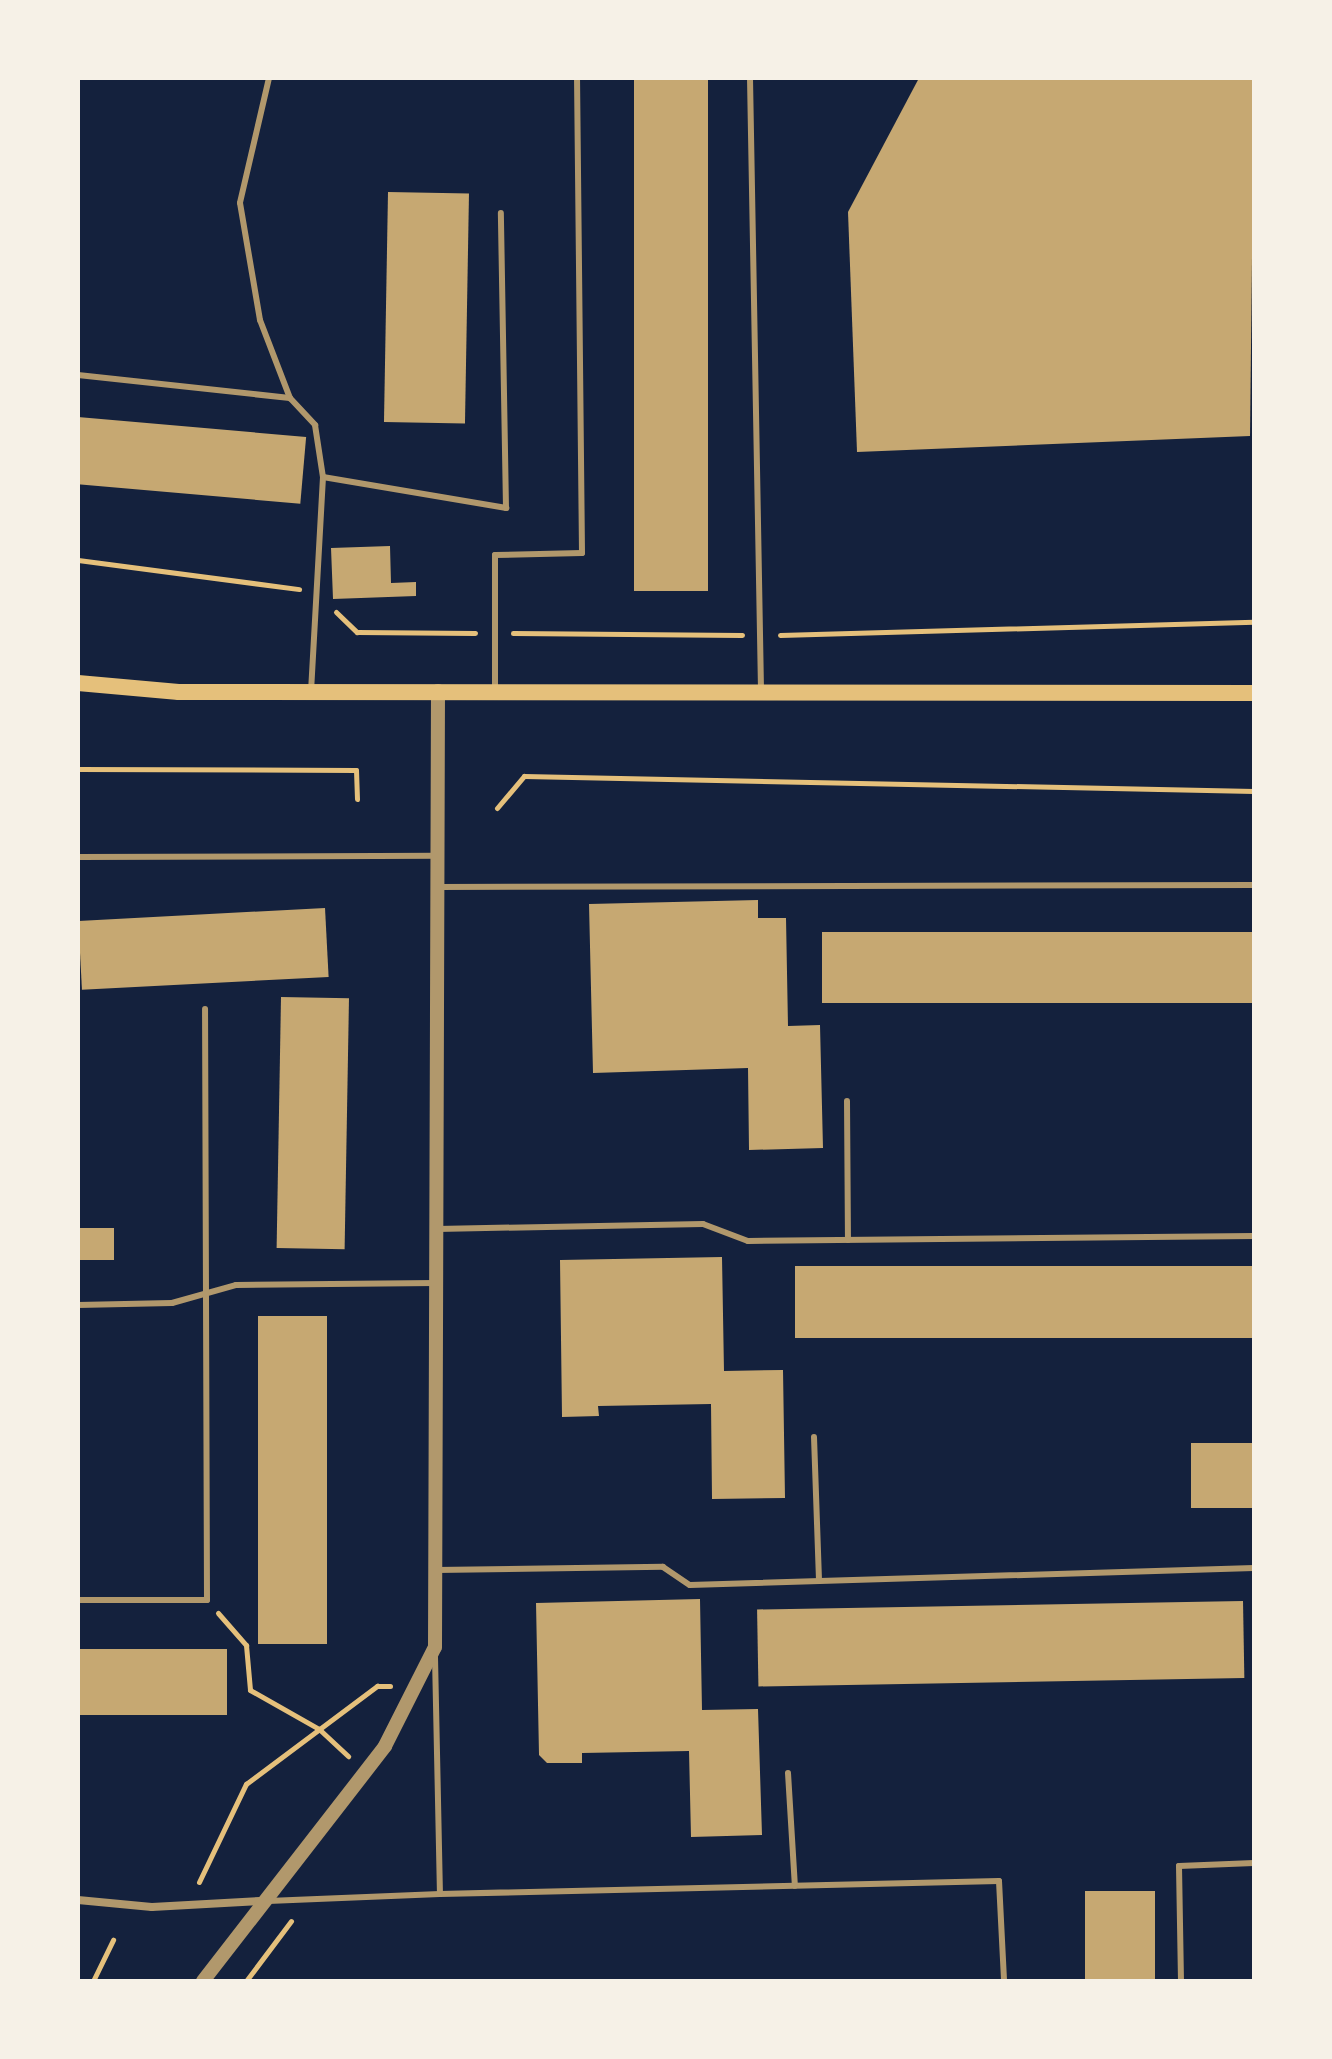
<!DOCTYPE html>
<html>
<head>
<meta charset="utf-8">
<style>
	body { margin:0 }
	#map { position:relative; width:1332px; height:2059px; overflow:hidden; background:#14213d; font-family:"Open Sans",sans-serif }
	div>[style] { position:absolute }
	.building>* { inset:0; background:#c6a872; transform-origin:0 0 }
	.path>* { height:5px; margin:-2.5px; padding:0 2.5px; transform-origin:2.5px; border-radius:2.5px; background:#e5c07b }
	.service>* { height:6px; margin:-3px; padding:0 3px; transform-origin:3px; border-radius:3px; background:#b1986c }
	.minor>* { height:8px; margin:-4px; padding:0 4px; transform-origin:4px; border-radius:4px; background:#b1986c }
	.tertiary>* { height:14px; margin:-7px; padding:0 7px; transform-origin:7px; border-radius:7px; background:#b1986c }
	.secondary>* { height:16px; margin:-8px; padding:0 8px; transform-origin:8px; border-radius:8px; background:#e5c07b }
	span { translate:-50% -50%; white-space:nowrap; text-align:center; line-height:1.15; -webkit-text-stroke:6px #f6f1e7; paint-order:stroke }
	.frame { position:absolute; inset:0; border:80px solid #f6f1e7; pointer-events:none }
</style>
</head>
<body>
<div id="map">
	<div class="building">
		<i style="left:634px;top:78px;width:74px;height:513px"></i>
		<i style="clip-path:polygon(919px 78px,1254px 78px,1250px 436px,857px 452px,848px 212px)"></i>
		<i style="left:388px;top:192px;width:81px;height:230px;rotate:1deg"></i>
		<i style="left:78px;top:417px;width:229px;height:67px;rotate:5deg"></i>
		<i style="clip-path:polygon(390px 546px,391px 583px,416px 582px,416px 596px,333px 599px,331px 548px)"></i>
		<i style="clip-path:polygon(758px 900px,758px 918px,786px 918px,788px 1026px,820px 1025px,823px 1148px,749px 1150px,748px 1068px,593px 1073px,589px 904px)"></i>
		<i style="left:325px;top:908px;width:69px;height:247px;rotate:87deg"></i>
		<i style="left:1254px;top:932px;width:71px;height:432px;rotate:90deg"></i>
		<i style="left:281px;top:997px;width:68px;height:251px;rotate:1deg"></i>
		<i style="left:78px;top:1228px;width:36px;height:32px"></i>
		<i style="clip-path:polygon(722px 1257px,724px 1371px,783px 1370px,785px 1498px,712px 1499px,711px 1404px,598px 1406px,599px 1416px,562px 1417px,560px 1260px)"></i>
		<i style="left:1254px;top:1266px;width:72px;height:459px;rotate:90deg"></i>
		<i style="left:327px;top:1316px;width:328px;height:69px;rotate:90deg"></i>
		<i style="left:1254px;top:1443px;width:65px;height:63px;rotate:90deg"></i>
		<i style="clip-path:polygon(700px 1599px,702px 1710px,758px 1709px,762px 1835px,691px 1837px,689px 1751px,582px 1753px,582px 1763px,547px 1763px,539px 1755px,536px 1603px)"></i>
		<i style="left:1243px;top:1601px;width:77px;height:486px;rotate:89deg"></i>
		<i style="left:78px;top:1649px;width:149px;height:66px"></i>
		<i style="left:1085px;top:1891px;width:70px;height:90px"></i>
	</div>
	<div class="path">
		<i style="left:78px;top:560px;width:223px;rotate:7.5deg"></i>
		<i style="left:336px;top:612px;width:29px;rotate:44deg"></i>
		<i style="left:357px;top:632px;width:118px;rotate:0.5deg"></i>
		<i style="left:513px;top:633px;width:229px;rotate:0.5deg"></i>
		<i style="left:780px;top:635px;width:474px;rotate:-1.6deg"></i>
		<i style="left:78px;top:769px;width:278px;rotate:0.2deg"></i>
		<i style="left:356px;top:770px;width:29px;rotate:88deg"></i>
		<i style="left:497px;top:808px;width:42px;rotate:-49.8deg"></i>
		<i style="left:524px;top:776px;width:730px;rotate:1.18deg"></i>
		<i style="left:218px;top:1613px;width:43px;rotate:48.8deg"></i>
		<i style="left:246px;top:1645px;width:45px;rotate:84.9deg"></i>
		<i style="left:250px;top:1690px;width:79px;rotate:29.5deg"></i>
		<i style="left:319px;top:1729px;width:40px;rotate:43deg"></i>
		<i style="left:199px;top:1882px;width:109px;rotate:-64.4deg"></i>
		<i style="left:246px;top:1784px;width:164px;rotate:-36.8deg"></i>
		<i style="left:377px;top:1686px;width:13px"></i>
		<i style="left:93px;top:1981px;width:46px;rotate:-64deg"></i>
		<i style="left:246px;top:1981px;width:75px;rotate:-53.1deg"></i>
	</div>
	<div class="service">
		<i style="left:269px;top:78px;width:128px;rotate:103.1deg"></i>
		<i style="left:240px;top:203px;width:119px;rotate:80.3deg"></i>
		<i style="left:260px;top:320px;width:84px;rotate:69deg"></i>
		<i style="left:290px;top:398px;width:37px;rotate:47deg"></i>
		<i style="left:315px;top:425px;width:53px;rotate:81.3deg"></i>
		<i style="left:323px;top:477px;width:212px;rotate:93.2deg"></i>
		<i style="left:750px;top:78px;width:612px;rotate:88.97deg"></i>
		<i style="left:78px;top:375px;width:213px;rotate:6.2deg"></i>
		<i style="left:323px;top:477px;width:186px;rotate:9.6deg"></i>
		<i style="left:506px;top:508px;width:295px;rotate:-91deg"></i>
		<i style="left:495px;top:691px;width:136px;rotate:-90deg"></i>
		<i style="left:495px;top:555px;width:87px;rotate:-1.3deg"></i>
		<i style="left:582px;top:553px;width:475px;rotate:-90.6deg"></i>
		<i style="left:78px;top:857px;width:360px;rotate:-0.2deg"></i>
		<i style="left:438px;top:887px;width:816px;rotate:-0.14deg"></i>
		<i style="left:847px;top:1101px;width:139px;rotate:89.6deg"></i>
		<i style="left:437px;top:1229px;width:266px;rotate:-1.1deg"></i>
		<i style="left:703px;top:1224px;width:48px;rotate:20.7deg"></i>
		<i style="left:748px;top:1241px;width:506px;rotate:-0.57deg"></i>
		<i style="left:78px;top:1305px;width:94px;rotate:-1.2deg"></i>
		<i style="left:172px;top:1303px;width:66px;rotate:-15.7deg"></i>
		<i style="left:236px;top:1285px;width:200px;rotate:-0.6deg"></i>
		<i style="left:814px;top:1437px;width:144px;rotate:88deg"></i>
		<i style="left:436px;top:1570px;width:227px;rotate:-0.8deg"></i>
		<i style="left:663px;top:1567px;width:32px;rotate:34deg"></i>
		<i style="left:690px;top:1585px;width:564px;rotate:-1.73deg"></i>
		<i style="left:78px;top:1600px;width:129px"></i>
		<i style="left:207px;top:1600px;width:591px;rotate:-90.19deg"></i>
		<i style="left:435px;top:1657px;width:237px;rotate:88.8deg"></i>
		<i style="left:440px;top:1894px;width:559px;rotate:-1.33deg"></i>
		<i style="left:999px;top:1881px;width:100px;rotate:87.1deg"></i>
		<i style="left:788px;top:1773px;width:113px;rotate:86.5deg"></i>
		<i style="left:268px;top:1901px;width:172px;rotate:-2.3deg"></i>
		<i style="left:1181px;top:1981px;width:115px;rotate:-91deg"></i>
		<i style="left:1179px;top:1866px;width:75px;rotate:-2.3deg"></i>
	</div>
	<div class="minor">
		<i style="left:78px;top:1900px;width:74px;rotate:5.4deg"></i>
		<i style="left:152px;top:1907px;width:108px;rotate:-3.2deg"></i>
	</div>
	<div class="tertiary">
		<i style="left:203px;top:1981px;width:297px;rotate:-52.2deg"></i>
		<i style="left:385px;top:1746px;width:111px;rotate:-63.2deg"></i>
		<i style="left:435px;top:1647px;width:956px;rotate:-89.82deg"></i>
	</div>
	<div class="secondary">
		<i style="left:78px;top:683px;width:101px;rotate:5.1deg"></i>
		<i style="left:179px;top:692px;width:1075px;rotate:0.05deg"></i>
	</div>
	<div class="frame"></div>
</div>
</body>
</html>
